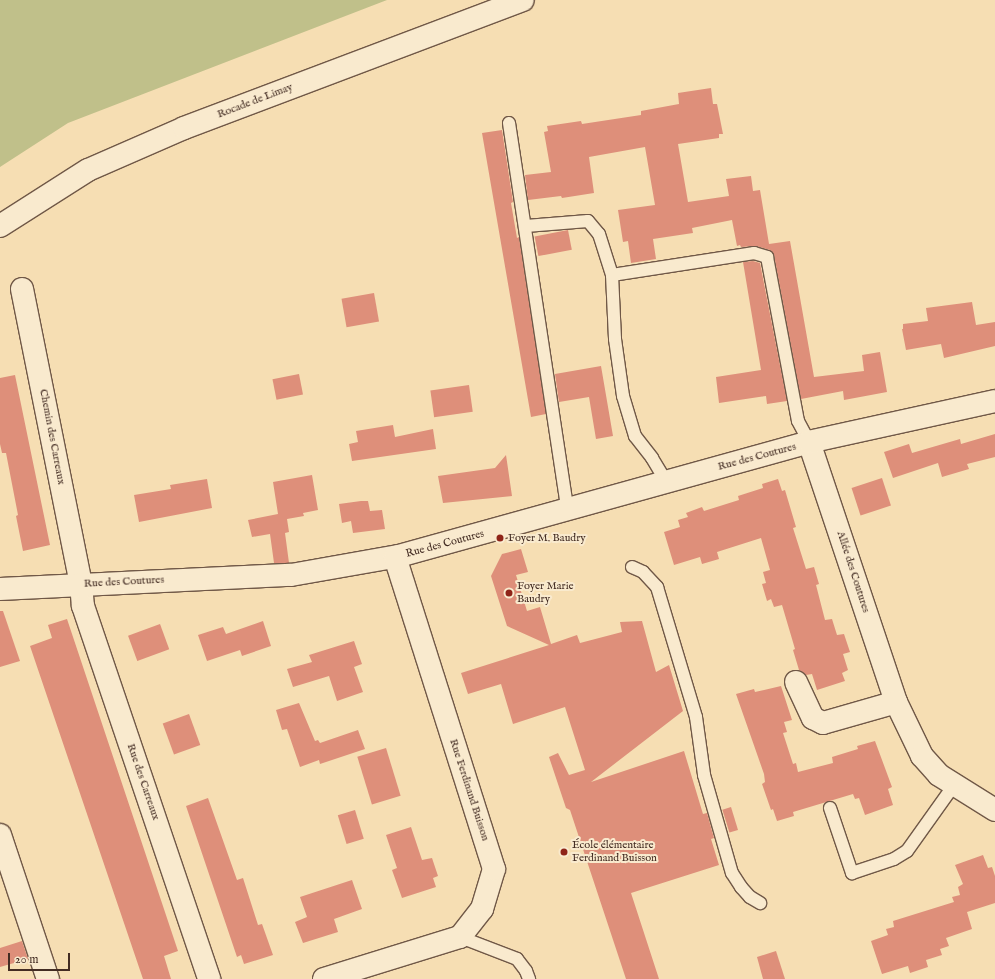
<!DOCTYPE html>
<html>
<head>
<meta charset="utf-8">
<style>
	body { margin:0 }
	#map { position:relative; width:995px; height:979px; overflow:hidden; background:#f6deb3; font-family:"IM FELL English",serif }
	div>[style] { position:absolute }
	.green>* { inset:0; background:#c0c08a }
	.building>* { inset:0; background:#de8f7a; transform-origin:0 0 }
	.roads { filter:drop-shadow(1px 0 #705847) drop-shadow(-1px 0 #705847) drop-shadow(0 1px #705847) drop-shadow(0 -1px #705847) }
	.lane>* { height:12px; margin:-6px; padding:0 6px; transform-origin:6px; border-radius:6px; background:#f9eace }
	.street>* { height:22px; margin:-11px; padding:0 11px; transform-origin:11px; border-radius:11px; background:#f9eace }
	.secondary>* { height:22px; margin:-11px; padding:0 11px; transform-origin:11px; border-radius:11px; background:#f9eace }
	.dots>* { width:11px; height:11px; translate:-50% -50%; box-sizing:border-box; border:2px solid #f9eace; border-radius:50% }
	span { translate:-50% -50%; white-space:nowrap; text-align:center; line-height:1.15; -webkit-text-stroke:4px #f9eace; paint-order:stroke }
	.street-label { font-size:11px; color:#432c23 }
	.poi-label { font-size:11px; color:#432c23 }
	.left { translate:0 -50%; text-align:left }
	.scale { position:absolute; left:8px; top:953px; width:62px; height:18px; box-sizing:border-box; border:2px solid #432c23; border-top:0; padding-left:5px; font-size:12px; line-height:14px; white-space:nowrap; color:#432c23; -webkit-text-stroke:3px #f9eace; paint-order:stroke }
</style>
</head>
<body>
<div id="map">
	<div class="green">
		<i style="clip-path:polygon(0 0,387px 0,68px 123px,0 167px)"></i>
	</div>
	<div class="building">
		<i style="clip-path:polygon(711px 88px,713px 104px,717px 104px,723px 134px,719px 134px,719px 138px,678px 144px,688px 202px,729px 196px,726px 179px,751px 176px,753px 191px,760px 190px,769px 244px,790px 241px,814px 377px,864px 371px,862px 355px,880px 352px,887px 392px,844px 400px,843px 391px,801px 399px,774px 255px,770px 250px,756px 246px,741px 247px,740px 245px,737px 246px,732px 220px,692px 228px,693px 233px,653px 239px,656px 259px,631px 263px,628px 241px,623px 242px,618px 210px,655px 205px,645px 147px,589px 157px,594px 193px,562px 198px,561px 196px,528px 200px,525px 175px,551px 172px,544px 132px,548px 131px,547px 126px,581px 121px,582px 124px,641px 115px,641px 111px,679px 104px,678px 93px)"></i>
		<i style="clip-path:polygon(502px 130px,513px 202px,511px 203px,517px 238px,519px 237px,546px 414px,531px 417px,482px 133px)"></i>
		<i style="left:568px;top:230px;width:20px;height:34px;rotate:79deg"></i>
		<i style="clip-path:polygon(753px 261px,760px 263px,787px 401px,767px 404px,766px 396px,719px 403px,716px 377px,761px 370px,743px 262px)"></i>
		<i style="left:374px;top:293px;width:29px;height:33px;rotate:80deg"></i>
		<i style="clip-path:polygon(972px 302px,976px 325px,995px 322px,995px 346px,944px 358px,941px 344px,906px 350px,902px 329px,903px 329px,903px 324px,928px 321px,926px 308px)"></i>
		<i style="clip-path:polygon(601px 366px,613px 436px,596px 439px,589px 397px,559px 402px,555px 374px)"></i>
		<i style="left:299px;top:374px;width:21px;height:27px;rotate:79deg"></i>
		<i style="clip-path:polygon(15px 375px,50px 545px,23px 551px,16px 516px,18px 515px,6px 453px,2px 453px,0 444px,0 378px)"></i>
		<i style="left:469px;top:385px;width:27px;height:39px;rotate:82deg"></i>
		<i style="clip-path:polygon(393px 425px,395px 437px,433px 429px,436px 449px,352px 461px,349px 444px,358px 442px,356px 431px)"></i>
		<i style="clip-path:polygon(995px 434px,995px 457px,967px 464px,969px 469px,942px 477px,938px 463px,893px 478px,884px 452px,909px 444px,912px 453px,960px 439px,961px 444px)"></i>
		<i style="clip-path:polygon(506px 455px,512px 496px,443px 503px,438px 476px,495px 468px)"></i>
		<i style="clip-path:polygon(312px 475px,318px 510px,303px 513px,304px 516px,287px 519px,289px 532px,285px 533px,289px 563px,274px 563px,270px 534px,252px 537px,248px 520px,278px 514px,273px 482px)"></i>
		<i style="left:882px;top:478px;width:29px;height:32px;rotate:72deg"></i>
		<i style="clip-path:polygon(207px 479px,212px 508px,139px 522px,134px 495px,171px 489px,170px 485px)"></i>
		<i style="clip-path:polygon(778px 479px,782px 491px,785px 490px,796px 527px,793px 528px,806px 569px,814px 567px,819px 584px,816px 585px,825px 620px,832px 619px,837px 635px,844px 634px,850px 652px,843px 654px,848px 670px,842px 673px,845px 681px,817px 690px,812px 674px,806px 675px,799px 670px,793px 650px,795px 649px,782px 605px,774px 607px,771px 599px,767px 601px,762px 584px,766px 583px,763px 572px,770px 570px,761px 538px,717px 552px,719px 559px,702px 564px,700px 557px,674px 565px,664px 532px,680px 527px,678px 520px,688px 517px,686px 513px,702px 507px,704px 511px,739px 500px,738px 496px,763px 488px,762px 484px)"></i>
		<i style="clip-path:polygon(361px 501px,368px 501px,370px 511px,382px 510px,385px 529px,353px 533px,351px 521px,342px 523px,339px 504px)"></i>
		<i style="clip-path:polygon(521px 549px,528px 572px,516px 575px,527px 611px,540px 607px,551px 644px,577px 635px,580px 643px,622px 632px,620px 622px,642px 621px,656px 672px,669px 665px,683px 711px,591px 782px,684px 751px,703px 814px,707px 813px,714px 838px,711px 839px,719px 865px,631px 893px,659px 979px,626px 979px,570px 810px,566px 808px,549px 757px,558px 753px,569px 775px,585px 770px,565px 707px,513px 724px,501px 684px,468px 694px,461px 673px,549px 645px,507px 626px,491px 576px,502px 554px)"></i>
		<i style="clip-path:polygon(0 611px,3px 611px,20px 661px,0 667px)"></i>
		<i style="clip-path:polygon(67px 619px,178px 951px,164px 956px,171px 979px,143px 979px,30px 646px,52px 638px,48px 625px)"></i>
		<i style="clip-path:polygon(263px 621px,271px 646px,242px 656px,240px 650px,207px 661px,198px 635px,223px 627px,226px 634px)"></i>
		<i style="left:160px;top:624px;width:27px;height:34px;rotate:70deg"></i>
		<i style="clip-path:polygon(354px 641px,362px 664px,354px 667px,363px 692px,337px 701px,329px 676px,293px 687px,287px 669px,312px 662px,309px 655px)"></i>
		<i style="clip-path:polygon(781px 686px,792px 720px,784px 722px,787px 732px,783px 733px,793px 764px,796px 763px,798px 772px,833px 763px,832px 757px,858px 749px,857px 746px,875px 741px,892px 787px,888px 789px,893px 805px,865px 815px,859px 798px,855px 799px,853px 794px,793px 812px,794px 816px,777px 821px,773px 809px,771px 810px,762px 784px,765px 782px,764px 774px,736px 694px,754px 689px,755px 692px)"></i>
		<i style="clip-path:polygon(299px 703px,315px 741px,318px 740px,320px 743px,358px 730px,365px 749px,320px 764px,319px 760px,300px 767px,287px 729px,282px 730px,276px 710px)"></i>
		<i style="left:189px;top:714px;width:33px;height:28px;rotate:70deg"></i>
		<i style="left:386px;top:748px;width:50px;height:30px;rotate:73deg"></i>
		<i style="clip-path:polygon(208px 798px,237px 880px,243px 878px,258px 925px,262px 924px,273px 955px,244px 964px,241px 955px,237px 957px,186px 806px)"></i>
		<i style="left:731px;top:807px;width:24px;height:9px;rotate:73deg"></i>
		<i style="left:355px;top:810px;width:30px;height:18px;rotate:73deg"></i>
		<i style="clip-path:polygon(411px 827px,422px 860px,432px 858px,438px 876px,433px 878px,436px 887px,402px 898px,392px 870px,397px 868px,386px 835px)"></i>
		<i style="clip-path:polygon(983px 855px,988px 868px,992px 867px,995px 876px,995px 903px,967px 912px,972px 929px,946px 938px,949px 946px,940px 949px,942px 955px,926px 960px,928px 967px,910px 973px,908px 966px,882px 974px,871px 941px,888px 935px,886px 929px,894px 927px,893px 921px,954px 902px,952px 897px,960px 895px,958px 887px,963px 884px,955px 865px)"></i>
		<i style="clip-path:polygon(352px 880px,362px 909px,334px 919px,338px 932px,303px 943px,295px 922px,307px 917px,300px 897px)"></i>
		<i style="clip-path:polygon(22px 941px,28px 959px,0 967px,0 948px)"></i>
		<i style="clip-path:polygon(776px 951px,785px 979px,763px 979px,757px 957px)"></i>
	</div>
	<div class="roads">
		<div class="lane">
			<i style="left:509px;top:123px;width:392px;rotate:81.4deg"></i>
			<i style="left:526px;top:226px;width:62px;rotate:-4.6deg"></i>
			<i style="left:588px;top:221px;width:17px;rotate:50deg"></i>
			<i style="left:599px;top:234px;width:43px;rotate:72.4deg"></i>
			<i style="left:612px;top:275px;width:64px;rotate:87.3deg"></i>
			<i style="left:615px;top:339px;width:58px;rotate:82deg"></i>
			<i style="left:623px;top:396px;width:42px;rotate:73.3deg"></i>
			<i style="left:635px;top:436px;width:28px;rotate:52deg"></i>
			<i style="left:652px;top:458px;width:27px;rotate:59deg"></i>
			<i style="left:612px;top:275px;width:144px;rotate:-8.8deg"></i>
			<i style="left:754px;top:253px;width:14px;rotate:17deg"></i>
			<i style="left:767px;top:257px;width:167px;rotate:79.3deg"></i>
			<i style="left:798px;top:421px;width:24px;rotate:62deg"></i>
			<i style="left:632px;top:567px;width:12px;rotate:24deg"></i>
			<i style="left:643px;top:572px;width:21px;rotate:47deg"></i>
			<i style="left:657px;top:587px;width:136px;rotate:73.3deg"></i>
			<i style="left:696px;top:717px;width:59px;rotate:82.1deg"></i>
			<i style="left:704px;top:775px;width:102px;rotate:74.1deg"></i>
			<i style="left:732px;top:873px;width:17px;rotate:57deg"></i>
			<i style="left:741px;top:887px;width:13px;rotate:48deg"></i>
			<i style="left:750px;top:897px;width:12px;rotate:31deg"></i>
			<i style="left:830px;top:808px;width:69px;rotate:71.3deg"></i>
			<i style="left:852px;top:873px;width:44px;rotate:-18.4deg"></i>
			<i style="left:894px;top:859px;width:15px;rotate:-32deg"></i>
			<i style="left:907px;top:851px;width:81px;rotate:-54.5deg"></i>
			<i style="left:460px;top:937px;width:61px;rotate:21.1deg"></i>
			<i style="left:517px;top:959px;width:15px;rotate:53deg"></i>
			<i style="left:526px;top:971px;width:9px;rotate:69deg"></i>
		</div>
		<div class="street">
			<i style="left:22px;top:289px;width:301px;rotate:78.7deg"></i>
			<i style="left:81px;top:584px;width:22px;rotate:85deg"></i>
			<i style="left:83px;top:606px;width:394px;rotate:71.3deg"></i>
			<i style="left:809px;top:442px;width:274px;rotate:71.5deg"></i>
			<i style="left:896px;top:702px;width:60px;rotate:64.3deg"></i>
			<i style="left:922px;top:756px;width:25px;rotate:48deg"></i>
			<i style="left:939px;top:775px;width:66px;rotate:32deg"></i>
			<i style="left:0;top:589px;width:291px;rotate:-2.8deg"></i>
			<i style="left:291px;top:575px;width:110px;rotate:-10deg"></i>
			<i style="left:399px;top:556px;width:426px;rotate:-15.5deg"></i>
			<i style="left:809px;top:442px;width:190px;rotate:-12.4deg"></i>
			<i style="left:796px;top:682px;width:40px;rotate:65deg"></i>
			<i style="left:813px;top:718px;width:11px;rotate:27deg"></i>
			<i style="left:823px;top:723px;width:76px;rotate:-16deg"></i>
			<i style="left:0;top:835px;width:152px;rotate:71.6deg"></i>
			<i style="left:324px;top:979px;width:142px;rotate:-17.2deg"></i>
			<i style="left:460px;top:937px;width:36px;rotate:-52deg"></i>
			<i style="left:482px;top:909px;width:42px;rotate:-73.3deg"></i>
			<i style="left:494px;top:869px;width:327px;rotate:-107.6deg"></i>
		</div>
		<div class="secondary">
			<i style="left:0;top:226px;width:104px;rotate:-32.5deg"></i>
			<i style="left:88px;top:170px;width:105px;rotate:-23.6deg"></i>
			<i style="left:184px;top:128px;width:362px;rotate:-20.7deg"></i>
		</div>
	</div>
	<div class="dots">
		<i style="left:500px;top:538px;background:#8f2418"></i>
		<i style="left:509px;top:593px;background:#8f2418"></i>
		<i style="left:564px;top:852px;background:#8f2418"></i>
	</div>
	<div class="street-label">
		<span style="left:255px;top:101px;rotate:-21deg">Rocade de Limay</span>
		<span style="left:52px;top:437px;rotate:79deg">Chemin des Carreaux</span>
		<span style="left:757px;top:457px;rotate:-15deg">Rue des Coutures</span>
		<span style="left:445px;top:544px;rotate:-15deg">Rue des Coutures</span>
		<span style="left:853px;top:572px;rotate:72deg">Allée des Coutures</span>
		<span style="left:124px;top:582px;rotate:-3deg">Rue des Coutures</span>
		<span style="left:143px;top:782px;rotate:71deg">Rue des Carreaux</span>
		<span style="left:469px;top:790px;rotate:72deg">Rue Ferdinand Buisson</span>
	</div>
	<div class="poi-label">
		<span class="left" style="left:508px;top:538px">Foyer M. Baudry</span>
		<span class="left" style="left:517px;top:593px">Foyer Marie<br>Baudry</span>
		<span class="left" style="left:572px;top:852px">École élémentaire<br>Ferdinand Buisson</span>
	</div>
	<div class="scale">20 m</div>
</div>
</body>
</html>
